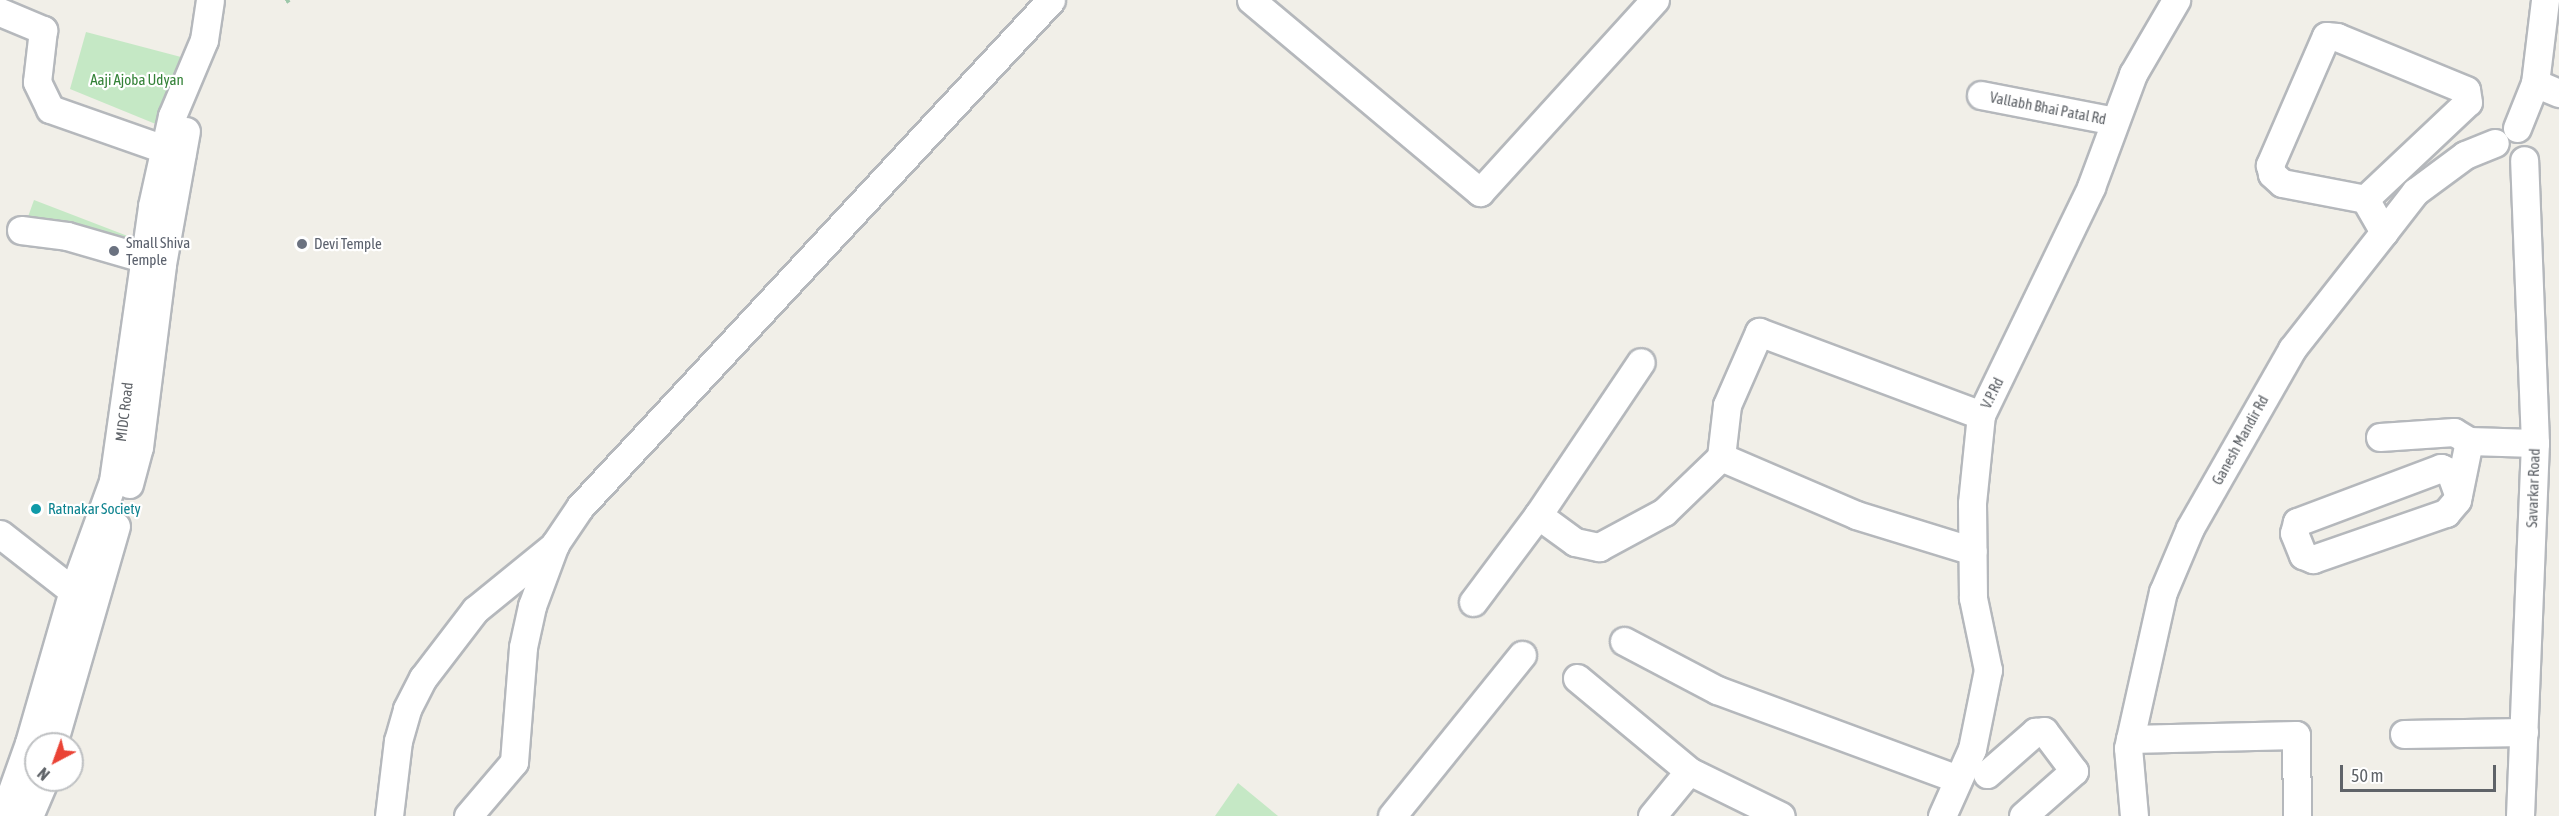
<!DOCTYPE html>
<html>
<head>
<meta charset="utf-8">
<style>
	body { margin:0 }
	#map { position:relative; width:2559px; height:816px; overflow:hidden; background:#f1efe8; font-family:"Asap Condensed",sans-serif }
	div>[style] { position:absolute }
	.green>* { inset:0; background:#c5e8c5 }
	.path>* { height:4px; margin-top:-2px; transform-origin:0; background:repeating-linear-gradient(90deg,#9cc7a9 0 6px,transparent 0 9px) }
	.roads { filter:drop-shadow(2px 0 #b5b8bc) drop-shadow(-2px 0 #b5b8bc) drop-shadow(0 2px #b5b8bc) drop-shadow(0 -2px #b5b8bc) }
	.minor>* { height:27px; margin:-13.5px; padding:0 13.5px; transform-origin:13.5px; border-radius:13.5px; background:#fff }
	.dots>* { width:16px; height:16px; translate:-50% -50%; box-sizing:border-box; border:3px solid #fff; border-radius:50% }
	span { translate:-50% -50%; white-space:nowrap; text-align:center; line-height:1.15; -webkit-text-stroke:4.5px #fff; paint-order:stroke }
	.park-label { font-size:15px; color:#348238 }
	.street-label { font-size:15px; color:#5f6368 }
	.worship-label { font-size:15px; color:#5b616d }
	.left { translate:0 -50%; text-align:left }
	.culture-label { font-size:15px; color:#0d838f }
	.north { position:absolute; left:24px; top:732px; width:60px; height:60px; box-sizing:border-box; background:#fff; border:2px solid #bfc1c3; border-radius:50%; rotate:221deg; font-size:16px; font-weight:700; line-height:24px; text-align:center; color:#5f6368 }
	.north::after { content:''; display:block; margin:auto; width:21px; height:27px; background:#ea4335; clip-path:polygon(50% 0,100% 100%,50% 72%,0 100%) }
	.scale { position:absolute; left:2340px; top:765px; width:156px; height:27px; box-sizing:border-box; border:3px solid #5f6368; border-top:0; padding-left:8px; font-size:18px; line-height:21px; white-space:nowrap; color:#5f6368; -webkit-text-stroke:4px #fff; paint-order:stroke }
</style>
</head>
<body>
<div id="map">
	<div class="green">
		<i style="clip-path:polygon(86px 32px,181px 57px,163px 127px,70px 89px)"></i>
		<i style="clip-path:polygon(34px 200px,138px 240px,132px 264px,24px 228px)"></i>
		<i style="clip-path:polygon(1238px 783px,1278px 816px,1215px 816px)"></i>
	</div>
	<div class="path">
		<i style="left:286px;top:2px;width:4px;rotate:-34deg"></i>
	</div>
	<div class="roads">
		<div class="minor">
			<i style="left:1251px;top:0;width:299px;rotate:40deg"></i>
			<i style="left:1480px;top:192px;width:260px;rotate:-47.7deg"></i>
			<i style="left:0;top:12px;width:47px;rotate:22.7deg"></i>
			<i style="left:43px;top:30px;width:52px;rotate:96.6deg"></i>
			<i style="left:37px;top:82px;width:30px;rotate:64deg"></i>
			<i style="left:50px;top:109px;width:139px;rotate:19.3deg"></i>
			<i style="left:2535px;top:83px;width:26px;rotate:23deg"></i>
			<i style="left:1981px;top:95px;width:136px;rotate:11deg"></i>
			<i style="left:2517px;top:128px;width:48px;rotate:-68.2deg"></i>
			<i style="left:2535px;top:83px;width:84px;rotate:-83.1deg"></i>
			<i style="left:2365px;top:199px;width:141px;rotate:-43.3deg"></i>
			<i style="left:2468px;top:102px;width:12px;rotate:-99deg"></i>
			<i style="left:2466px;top:90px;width:139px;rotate:-157.7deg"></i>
			<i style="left:2337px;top:37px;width:11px;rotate:-175deg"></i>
			<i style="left:2326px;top:36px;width:141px;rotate:113.5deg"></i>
			<i style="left:2270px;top:165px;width:9px;rotate:77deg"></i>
			<i style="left:2272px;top:174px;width:13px;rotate:42deg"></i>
			<i style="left:2282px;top:183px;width:85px;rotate:10.9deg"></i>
			<i style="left:2365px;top:199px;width:38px;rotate:60deg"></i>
			<i style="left:21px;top:230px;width:46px;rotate:7.4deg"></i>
			<i style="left:67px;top:236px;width:97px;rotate:16.2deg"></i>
			<i style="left:2380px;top:437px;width:74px;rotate:-3.9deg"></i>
			<i style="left:2454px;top:432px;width:17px;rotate:31deg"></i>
			<i style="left:2469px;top:441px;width:66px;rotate:1.7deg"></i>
			<i style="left:1721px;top:457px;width:52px;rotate:-83.4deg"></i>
			<i style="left:1727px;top:405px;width:80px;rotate:-66.3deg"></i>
			<i style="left:1759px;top:332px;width:237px;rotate:20.5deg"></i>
			<i style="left:129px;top:484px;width:38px;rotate:-75deg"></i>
			<i style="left:139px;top:447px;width:184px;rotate:-82.8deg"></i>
			<i style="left:162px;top:264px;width:135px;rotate:-79.8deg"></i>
			<i style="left:2458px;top:494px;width:23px;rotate:-110deg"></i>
			<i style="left:2450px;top:472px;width:10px;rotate:-156deg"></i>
			<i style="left:2441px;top:468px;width:154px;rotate:159.4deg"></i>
			<i style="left:2297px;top:522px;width:11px;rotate:105deg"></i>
			<i style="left:2294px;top:533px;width:24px;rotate:68deg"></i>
			<i style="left:2303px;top:555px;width:11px;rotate:22deg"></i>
			<i style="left:2313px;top:559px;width:141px;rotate:-19.1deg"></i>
			<i style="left:2446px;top:513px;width:17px;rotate:-50deg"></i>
			<i style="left:2457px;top:500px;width:60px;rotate:-78.5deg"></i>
			<i style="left:1538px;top:515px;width:46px;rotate:36.1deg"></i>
			<i style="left:1575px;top:542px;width:25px;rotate:12deg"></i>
			<i style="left:1599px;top:547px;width:74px;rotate:-28.3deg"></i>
			<i style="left:1664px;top:512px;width:79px;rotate:-44deg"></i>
			<i style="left:1721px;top:457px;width:147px;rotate:23.2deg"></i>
			<i style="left:1856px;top:515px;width:122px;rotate:17.1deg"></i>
			<i style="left:0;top:534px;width:93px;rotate:38deg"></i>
			<i style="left:73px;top:591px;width:17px;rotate:21deg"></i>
			<i style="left:1473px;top:602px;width:109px;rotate:-53.2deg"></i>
			<i style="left:1538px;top:515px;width:184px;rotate:-56.1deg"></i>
			<i style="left:1624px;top:641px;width:105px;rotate:27.8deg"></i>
			<i style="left:1717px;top:690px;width:257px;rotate:20.3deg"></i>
			<i style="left:1577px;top:678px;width:146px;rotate:39.7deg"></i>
			<i style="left:1689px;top:771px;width:102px;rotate:26.1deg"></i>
			<i style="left:2404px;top:734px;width:120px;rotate:-1deg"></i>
			<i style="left:2130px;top:739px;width:166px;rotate:-1.4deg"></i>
			<i style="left:2296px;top:735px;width:81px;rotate:89.3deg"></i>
			<i style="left:53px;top:744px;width:227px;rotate:-73.9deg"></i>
			<i style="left:1987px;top:774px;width:64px;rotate:-41.2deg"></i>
			<i style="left:2035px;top:732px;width:9px;rotate:-6deg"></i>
			<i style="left:2044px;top:731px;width:50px;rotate:53.1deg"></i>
			<i style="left:2074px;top:771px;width:68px;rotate:138.6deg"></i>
			<i style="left:3px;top:816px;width:77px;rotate:-70.4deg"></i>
			<i style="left:29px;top:743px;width:158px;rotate:-73.9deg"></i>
			<i style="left:73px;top:591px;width:117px;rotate:-70deg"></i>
			<i style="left:113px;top:481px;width:278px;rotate:-81.9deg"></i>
			<i style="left:152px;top:206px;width:92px;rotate:-77.5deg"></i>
			<i style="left:172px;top:116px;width:82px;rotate:-67.2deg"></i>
			<i style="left:204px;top:40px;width:40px;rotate:-81.5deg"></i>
			<i style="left:29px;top:816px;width:39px;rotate:-67deg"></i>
			<i style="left:389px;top:816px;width:76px;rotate:-83.2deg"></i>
			<i style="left:398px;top:741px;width:33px;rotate:-74deg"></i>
			<i style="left:407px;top:709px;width:35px;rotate:-63deg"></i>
			<i style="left:423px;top:678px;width:86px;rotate:-52.6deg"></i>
			<i style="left:475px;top:610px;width:103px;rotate:-39.1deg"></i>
			<i style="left:468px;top:816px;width:71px;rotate:-49.6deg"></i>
			<i style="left:514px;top:762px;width:115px;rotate:-85.5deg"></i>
			<i style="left:523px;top:647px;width:42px;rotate:-77.6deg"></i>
			<i style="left:532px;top:606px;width:66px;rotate:-69.6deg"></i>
			<i style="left:555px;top:544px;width:45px;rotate:-56deg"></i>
			<i style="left:580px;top:507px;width:692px;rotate:-47.11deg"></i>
			<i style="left:1392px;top:816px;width:207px;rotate:-51.1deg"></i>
			<i style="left:1652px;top:816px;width:58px;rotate:-50.6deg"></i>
			<i style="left:1942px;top:816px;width:73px;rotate:-65.9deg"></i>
			<i style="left:1972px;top:749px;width:81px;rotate:-78.6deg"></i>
			<i style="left:1988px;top:670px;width:74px;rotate:-101.8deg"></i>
			<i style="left:1973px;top:598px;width:95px;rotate:-90.6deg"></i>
			<i style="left:1972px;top:503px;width:88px;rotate:-84.2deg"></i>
			<i style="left:1981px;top:415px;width:253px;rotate:-64.2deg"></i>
			<i style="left:2091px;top:187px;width:121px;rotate:-69.6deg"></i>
			<i style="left:2133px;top:74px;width:86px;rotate:-59.8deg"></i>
			<i style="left:2134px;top:816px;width:68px;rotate:-95deg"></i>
			<i style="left:2128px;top:748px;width:160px;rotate:-77.4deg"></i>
			<i style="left:2163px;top:592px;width:69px;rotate:-67.1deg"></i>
			<i style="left:2190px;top:528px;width:206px;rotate:-60.3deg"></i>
			<i style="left:2292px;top:349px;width:149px;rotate:-51.8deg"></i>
			<i style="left:2384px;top:232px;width:51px;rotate:-52.2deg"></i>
			<i style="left:2415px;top:192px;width:62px;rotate:-36.5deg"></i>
			<i style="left:2465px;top:155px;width:32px;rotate:-22deg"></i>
			<i style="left:2520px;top:816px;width:373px;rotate:-87.7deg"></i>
			<i style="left:2535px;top:443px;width:283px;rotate:-92.2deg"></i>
		</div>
	</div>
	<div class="dots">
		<i style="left:302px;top:244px;background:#6b7280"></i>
		<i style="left:114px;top:251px;background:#6b7280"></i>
		<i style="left:36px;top:509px;background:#0f9aa8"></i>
	</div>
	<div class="park-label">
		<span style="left:137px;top:80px">Aaji Ajoba Udyan</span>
	</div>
	<div class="street-label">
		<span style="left:2048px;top:108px;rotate:11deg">Vallabh Bhai Patal Rd</span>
		<span style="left:1992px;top:393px;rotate:-64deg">V.P.Rd</span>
		<span style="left:124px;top:412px;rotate:-83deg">MIDC Road</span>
		<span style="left:2240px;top:440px;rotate:-61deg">Ganesh Mandir Rd</span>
		<span style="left:2533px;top:488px;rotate:-88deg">Savarkar Road</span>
	</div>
	<div class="worship-label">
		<span class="left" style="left:126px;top:251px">Small Shiva<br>Temple</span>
		<span class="left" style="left:314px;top:244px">Devi Temple</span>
	</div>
	<div class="culture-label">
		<span class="left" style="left:48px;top:509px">Ratnakar Society</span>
	</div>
	<div class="north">N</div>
	<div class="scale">50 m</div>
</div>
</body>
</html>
